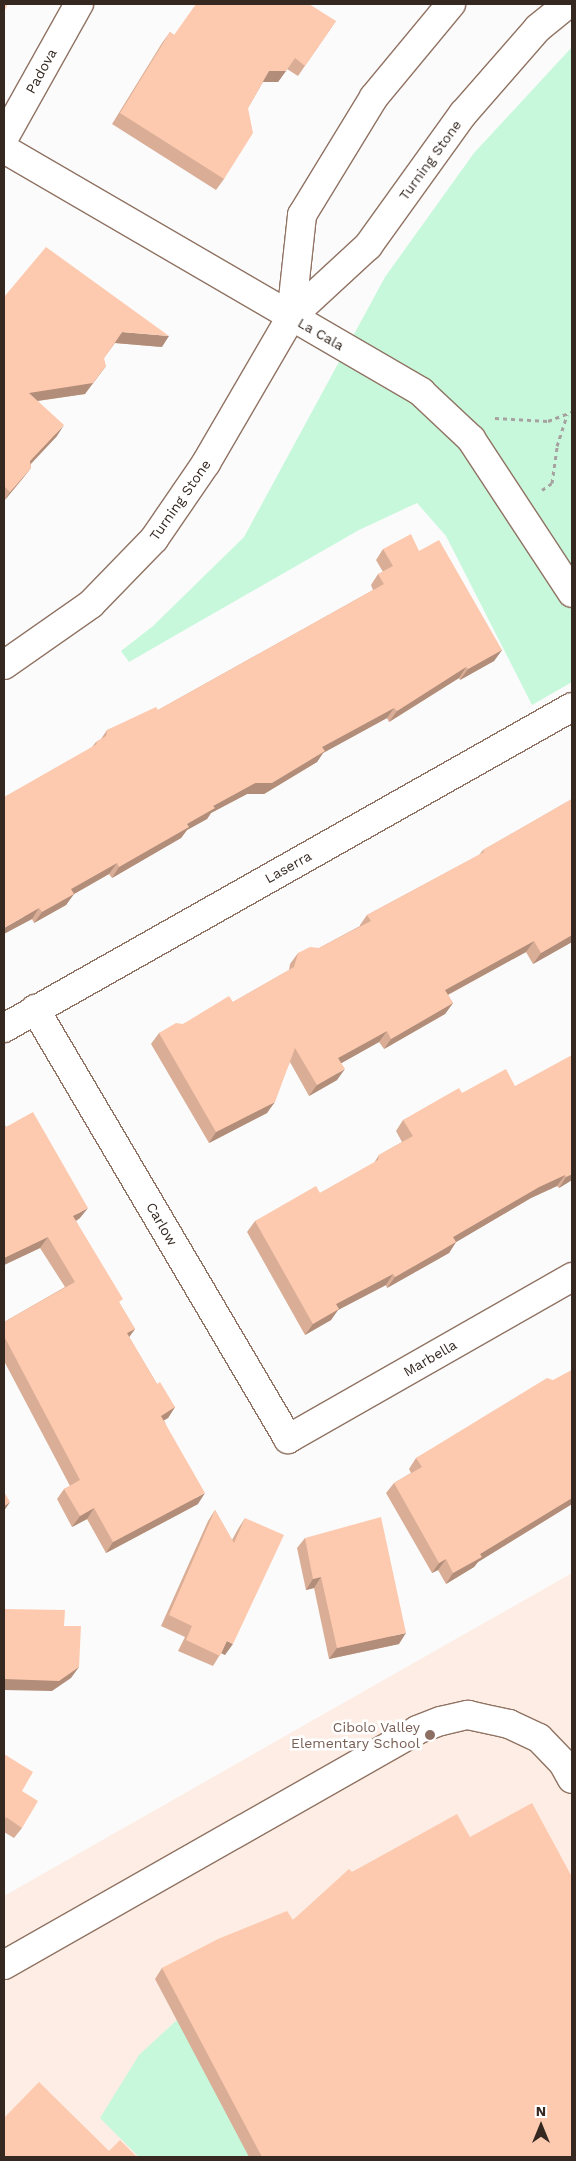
<!DOCTYPE html>
<html>
<head>
<meta charset="utf-8">
<style>
	body { margin:0 }
	#map { position:relative; width:576px; height:2161px; overflow:hidden; background:#fbfbfb; font-family:"Work Sans",sans-serif }
	div>[style] { position:absolute }
	.built>* { inset:0; background:#fdede4 }
	.green>* { inset:0; background:#c8f8dc }
	.path>* { height:3px; margin-top:-1.5px; transform-origin:0; background:repeating-linear-gradient(90deg,#a7a29f 0 4px,transparent 0 8px) }
	.roads { filter:drop-shadow(1px 0 #907363) drop-shadow(-1px 0 #907363) drop-shadow(0 1px #907363) drop-shadow(0 -1px #907363) }
	.minor>* { height:28px; margin:-14px; padding:0 14px; transform-origin:14px; border-radius:14px; background:#fff }
	.wall>* { inset:0; background:#daae96 }
	.shaded-wall>* { inset:0; background:#b18d7a }
	.building>* { inset:0; background:#fdcaaf }
	.dots>* { width:14px; height:14px; translate:-50% -50%; box-sizing:border-box; border:2px solid #fff; border-radius:50% }
	span { translate:-50% -50%; white-space:nowrap; text-align:center; line-height:1.15; -webkit-text-stroke:5px #fff; paint-order:stroke }
	.street-label { font-size:14px; color:#342821 }
	.education-label { font-size:14px; color:#785e54 }
	.right { translate:-100% -50%; text-align:right }
	.frame { position:absolute; inset:0; border:5px solid #342821; pointer-events:none }
	.north { position:absolute; left:516px; top:2101px; width:50px; height:50px; -webkit-text-stroke:4px #fff; paint-order:stroke; rotate:0deg; font-size:14px; font-weight:700; line-height:20px; text-align:center; color:#342821 }
	.north::after { content:''; display:block; margin:auto; width:18px; height:22px; background:#342821; clip-path:polygon(50% 0,100% 100%,50% 72%,0 100%) }
</style>
</head>
<body>
<div id="map">
	<div class="built">
		<i style="clip-path:polygon(572px 1573px,572px 2157px,4px 2157px,4px 1896px)"></i>
	</div>
	<div class="green">
		<i style="clip-path:polygon(572px 47px,572px 682px,532px 705px,446px 536px,417px 503px,359px 530px,129px 662px,121px 651px,153px 626px,244px 537px,385px 277px,474px 153px)"></i>
		<i style="clip-path:polygon(178px 2019px,250px 2157px,139px 2157px,100px 2118px,139px 2055px)"></i>
	</div>
	<div class="path">
		<i style="left:495px;top:418px;width:53px;rotate:3.2deg"></i>
		<i style="left:548px;top:421px;width:26px;rotate:-21deg"></i>
		<i style="left:542px;top:490px;width:12px;rotate:-35deg"></i>
		<i style="left:552px;top:483px;width:37px;rotate:-82deg"></i>
		<i style="left:557px;top:446px;width:33px;rotate:-72deg"></i>
	</div>
	<div class="roads">
		<div class="minor">
			<i style="left:4px;top:138px;width:154px;rotate:-60.8deg"></i>
			<i style="left:4px;top:149px;width:483px;rotate:30.2deg"></i>
			<i style="left:421px;top:392px;width:69px;rotate:43.2deg"></i>
			<i style="left:471px;top:439px;width:184px;rotate:56.7deg"></i>
			<i style="left:291px;top:317px;width:103px;rotate:-83.8deg"></i>
			<i style="left:302px;top:215px;width:138px;rotate:-58.6deg"></i>
			<i style="left:374px;top:97px;width:121px;rotate:-50.4deg"></i>
			<i style="left:4px;top:665px;width:106px;rotate:-35deg"></i>
			<i style="left:91px;top:604px;width:91px;rotate:-45.9deg"></i>
			<i style="left:154px;top:539px;width:92px;rotate:-55.6deg"></i>
			<i style="left:206px;top:463px;width:169px;rotate:-59.8deg"></i>
			<i style="left:291px;top:317px;width:105px;rotate:-42.7deg"></i>
			<i style="left:368px;top:246px;width:163px;rotate:-54.3deg"></i>
			<i style="left:463px;top:114px;width:114px;rotate:-48.9deg"></i>
			<i style="left:538px;top:28px;width:38px;rotate:-39deg"></i>
			<i style="left:35px;top:1009px;width:499px;rotate:59.5deg"></i>
			<i style="left:288px;top:1439px;width:327px;rotate:-29.7deg"></i>
			<i style="left:4px;top:1028px;width:652px;rotate:-29.47deg"></i>
			<i style="left:4px;top:1965px;width:475px;rotate:-29.6deg"></i>
			<i style="left:417px;top:1730px;width:26px;rotate:-21deg"></i>
			<i style="left:441px;top:1721px;width:28px;rotate:-13deg"></i>
			<i style="left:468px;top:1715px;width:42px;rotate:12.4deg"></i>
			<i style="left:509px;top:1724px;width:33px;rotate:25deg"></i>
			<i style="left:539px;top:1738px;width:35px;rotate:46deg"></i>
			<i style="left:563px;top:1763px;width:18px;rotate:61deg"></i>
		</div>
	</div>
	<div class="wall">
		<i style="clip-path:polygon(336px 21px,298px 76px,287px 69px,278px 82px,263px 82px,248px 108px,224px 179px,216px 190px,112px 124px,162px 43px,170px 32px,174px 35px)"></i>
		<i style="clip-path:polygon(4px 297px,162px 347px,115px 343px,104px 358px,85px 394px,38px 401px,57px 436px,31px 464px,31px 468px,23px 478px,4px 501px)"></i>
		<i style="clip-path:polygon(383px 549px,419px 551px,502px 650px,494px 661px,460px 680px,459px 678px,389px 722px,387px 718px,323px 753px,317px 762px,264px 794px,247px 794px,211px 813px,207px 819px,187px 830px,181px 838px,112px 878px,109px 874px,74px 894px,66px 905px,34px 923px,32px 919px,20px 925px,92px 747px,96px 742px,101px 739px,107px 730px,158px 710px,373px 590px,371px 585px,378px 574px,383px 572px,376px 560px)"></i>
		<i style="clip-path:polygon(572px 799px,572px 942px,533px 964px,526px 952px,448px 995px,453px 1003px,445px 1014px,384px 1049px,379px 1042px,341px 1063px,337px 1080px,309px 1096px,290px 1062px,267px 1113px,209px 1143px,151px 1044px,159px 1033px,183px 1024px,233px 1002px,289px 970px,290px 964px,298px 953px,319px 948px,360px 926px,360px 925px,367px 915px,479px 855px,483px 850px)"></i>
		<i style="clip-path:polygon(515px 1086px,572px 1180px,559px 1188px,557px 1186px,531px 1198px,456px 1242px,449px 1253px,387px 1288px,386px 1285px,338px 1310px,331px 1320px,305px 1335px,247px 1232px,255px 1221px,320px 1193px,374px 1163px,379px 1155px,402px 1142px,396px 1131px,403px 1120px,462px 1093px)"></i>
		<i style="clip-path:polygon(4px 1124px,80px 1218px,76px 1221px,120px 1304px,135px 1329px,129px 1337px,157px 1384px,175px 1407px,168px 1418px,164px 1420px,198px 1504px,106px 1553px,87px 1519px,72px 1527px,57px 1499px,64px 1489px,70px 1486px,4px 1361px,4px 1322px,65px 1287px,40px 1248px,4px 1265px)"></i>
		<i style="clip-path:polygon(572px 1370px,572px 1504px,478px 1562px,474px 1567px,446px 1584px,438px 1570px,432px 1573px,386px 1493px,394px 1483px,411px 1473px,409px 1469px,416px 1458px)"></i>
		<i style="clip-path:polygon(215px 1510px,232px 1540px,238px 1529px,245px 1518px,225px 1655px,221px 1653px,213px 1666px,178px 1651px,185px 1637px,161px 1626px,208px 1521px)"></i>
		<i style="clip-path:polygon(305px 1538px,399px 1644px,329px 1659px,314px 1588px,306px 1590px,297px 1548px)"></i>
		<i style="clip-path:polygon(4px 1754px,22px 1791px,22px 1828px,14px 1838px,4px 1832px)"></i>
		<i style="clip-path:polygon(470px 1837px,572px 2157px,249px 2157px,155px 1979px,162px 1968px,293px 1920px,352px 1872px)"></i>
	</div>
	<div class="shaded-wall">
		<i style="clip-path:polygon(269px 71px,286px 71px,278px 82px,261px 82px)"></i>
		<i style="clip-path:polygon(122px 332px,169px 336px,162px 347px,115px 343px)"></i>
		<i style="clip-path:polygon(106px 366px,85px 394px,22px 403px,29px 393px)"></i>
		<i style="clip-path:polygon(64px 425px,57px 436px,23px 472px,30px 461px)"></i>
		<i style="clip-path:polygon(31px 468px,23px 478px,4px 501px,10px 492px)"></i>
		<i style="clip-path:polygon(502px 650px,494px 661px,460px 680px,468px 669px)"></i>
		<i style="clip-path:polygon(466px 667px,459px 678px,389px 722px,397px 711px)"></i>
		<i style="clip-path:polygon(394px 708px,387px 718px,323px 753px,317px 762px,264px 794px,247px 794px,211px 813px,207px 819px,187px 830px,181px 838px,112px 878px,119px 867px,187px 824px,213px 806px)"></i>
		<i style="clip-path:polygon(117px 863px,109px 874px,74px 894px,66px 905px,34px 923px,42px 912px,71px 889px)"></i>
		<i style="clip-path:polygon(39px 908px,32px 919px,4px 934px,4px 928px)"></i>
		<i style="clip-path:polygon(572px 935px,572px 942px,533px 964px,541px 953px)"></i>
		<i style="clip-path:polygon(534px 941px,526px 952px,438px 1000px,445px 990px)"></i>
		<i style="clip-path:polygon(453px 1003px,445px 1014px,384px 1049px,391px 1039px)"></i>
		<i style="clip-path:polygon(387px 1031px,379px 1042px,331px 1069px,338px 1058px)"></i>
		<i style="clip-path:polygon(345px 1069px,337px 1080px,309px 1096px,317px 1085px)"></i>
		<i style="clip-path:polygon(275px 1102px,267px 1113px,209px 1143px,216px 1132px)"></i>
		<i style="clip-path:polygon(572px 1174px,572px 1180px,559px 1188px,566px 1177px)"></i>
		<i style="clip-path:polygon(565px 1175px,557px 1186px,531px 1198px,446px 1248px,453px 1237px,539px 1187px)"></i>
		<i style="clip-path:polygon(88px 1208px,80px 1218px,66px 1227px,73px 1216px)"></i>
		<i style="clip-path:polygon(48px 1237px,40px 1248px,4px 1265px,4px 1258px)"></i>
		<i style="clip-path:polygon(456px 1242px,449px 1253px,387px 1288px,395px 1277px)"></i>
		<i style="clip-path:polygon(393px 1274px,386px 1285px,338px 1310px,331px 1320px,305px 1335px,313px 1324px,336px 1304px)"></i>
		<i style="clip-path:polygon(135px 1329px,127px 1340px,127px 1333px)"></i>
		<i style="clip-path:polygon(175px 1407px,168px 1418px,154px 1426px,161px 1416px)"></i>
		<i style="clip-path:polygon(205px 1493px,198px 1504px,106px 1553px,113px 1542px)"></i>
		<i style="clip-path:polygon(572px 1498px,572px 1504px,478px 1562px,474px 1567px,446px 1584px,453px 1573px,480px 1554px)"></i>
		<i style="clip-path:polygon(10px 1502px,4px 1511px,4px 1506px)"></i>
		<i style="clip-path:polygon(94px 1508px,87px 1519px,72px 1527px,80px 1516px)"></i>
		<i style="clip-path:polygon(446px 1559px,438px 1570px,432px 1573px,439px 1563px)"></i>
		<i style="clip-path:polygon(321px 1577px,314px 1588px,306px 1590px,313px 1579px)"></i>
		<i style="clip-path:polygon(406px 1633px,399px 1644px,329px 1659px,337px 1648px)"></i>
		<i style="clip-path:polygon(227px 1641px,233px 1644px,225px 1655px,219px 1652px)"></i>
		<i style="clip-path:polygon(79px 1667px,71px 1678px,52px 1691px,4px 1690px,4px 1679px)"></i>
	</div>
	<div class="building">
		<i style="clip-path:polygon(4px 4px,8px 4px,4px 12px)"></i>
		<i style="clip-path:polygon(196px 4px,309px 4px,336px 21px,305px 66px,295px 58px,286px 71px,269px 71px,248px 108px,253px 133px,224px 179px,120px 113px,170px 32px,174px 35px)"></i>
		<i style="clip-path:polygon(46px 247px,169px 336px,122px 332px,104px 358px,106px 366px,93px 383px,29px 393px,64px 425px,30px 461px,31px 468px,10px 492px,4px 486px,4px 297px)"></i>
		<i style="clip-path:polygon(411px 534px,419px 551px,439px 540px,502px 650px,468px 669px,466px 667px,397px 711px,394px 708px,322px 747px,325px 751px,272px 783px,255px 783px,213px 806px,215px 808px,187px 824px,189px 827px,119px 867px,117px 863px,71px 889px,74px 894px,42px 912px,39px 908px,4px 928px,4px 797px,97px 744px,96px 742px,106px 736px,107px 730px,156px 707px,158px 710px,384px 584px,378px 574px,393px 566px,383px 549px)"></i>
		<i style="clip-path:polygon(572px 799px,572px 935px,541px 953px,534px 941px,445px 990px,453px 1003px,391px 1039px,387px 1031px,338px 1058px,345px 1069px,317px 1085px,295px 1048px,275px 1102px,216px 1132px,159px 1033px,176px 1023px,183px 1024px,229px 996px,233px 1002px,294px 967px,298px 953px,310px 947px,319px 948px,371px 921px,367px 915px,484px 852px,483px 850px)"></i>
		<i style="clip-path:polygon(572px 1055px,572px 1174px,566px 1177px,565px 1175px,539px 1187px,453px 1237px,456px 1242px,395px 1277px,393px 1274px,336px 1304px,339px 1309px,313px 1324px,255px 1221px,316px 1186px,320px 1193px,378px 1160px,379px 1155px,413px 1136px,403px 1120px,459px 1088px,462px 1093px,506px 1069px,515px 1086px)"></i>
		<i style="clip-path:polygon(33px 1112px,88px 1208px,73px 1216px,123px 1299px,119px 1302px,135px 1329px,127px 1333px,157px 1384px,160px 1382px,175px 1407px,161px 1416px,205px 1493px,113px 1542px,94px 1508px,80px 1516px,64px 1489px,80px 1480px,4px 1336px,4px 1322px,75px 1282px,48px 1237px,4px 1258px,4px 1124px,6px 1127px)"></i>
		<i style="clip-path:polygon(572px 1370px,572px 1498px,480px 1554px,482px 1557px,453px 1573px,446px 1559px,439px 1563px,394px 1483px,422px 1467px,416px 1458px,547px 1378px,553px 1380px)"></i>
		<i style="clip-path:polygon(4px 1492px,10px 1502px,4px 1506px)"></i>
		<i style="clip-path:polygon(215px 1510px,234px 1543px,245px 1518px,284px 1535px,233px 1644px,227px 1641px,220px 1656px,186px 1640px,192px 1626px,169px 1615px)"></i>
		<i style="clip-path:polygon(381px 1517px,406px 1633px,337px 1648px,321px 1577px,313px 1579px,305px 1538px)"></i>
		<i style="clip-path:polygon(4px 1609px,65px 1610px,64px 1626px,81px 1626px,79px 1667px,59px 1681px,4px 1679px)"></i>
		<i style="clip-path:polygon(4px 1754px,33px 1772px,22px 1791px,38px 1801px,22px 1828px,6px 1817px,4px 1821px)"></i>
		<i style="clip-path:polygon(532px 1803px,572px 1877px,572px 2157px,262px 2157px,162px 1968px,218px 1939px,287px 1911px,293px 1920px,349px 1869px,352px 1872px,457px 1814px,470px 1837px)"></i>
		<i style="clip-path:polygon(39px 2082px,109px 2151px,120px 2140px,137px 2157px,4px 2157px,4px 2118px)"></i>
	</div>
	<div class="dots">
		<i style="left:430px;top:1735px;background:#8d6e63"></i>
	</div>
	<div class="street-label">
		<span style="left:41px;top:71px;rotate:-61deg">Padova</span>
		<span style="left:430px;top:160px;rotate:-54deg">Turning Stone</span>
		<span style="left:321px;top:334px;rotate:30deg">La Cala</span>
		<span style="left:180px;top:500px;rotate:-55deg">Turning Stone</span>
		<span style="left:288px;top:867px;rotate:-29deg">Laserra</span>
		<span style="left:162px;top:1224px;rotate:60deg">Carlow</span>
		<span style="left:430px;top:1358px;rotate:-30deg">Marbella</span>
	</div>
	<div class="education-label">
		<span class="right" style="left:420px;top:1735px">Cibolo Valley<br>Elementary School</span>
	</div>
	<div class="frame"></div>
	<div class="north">N</div>
</div>
</body>
</html>
